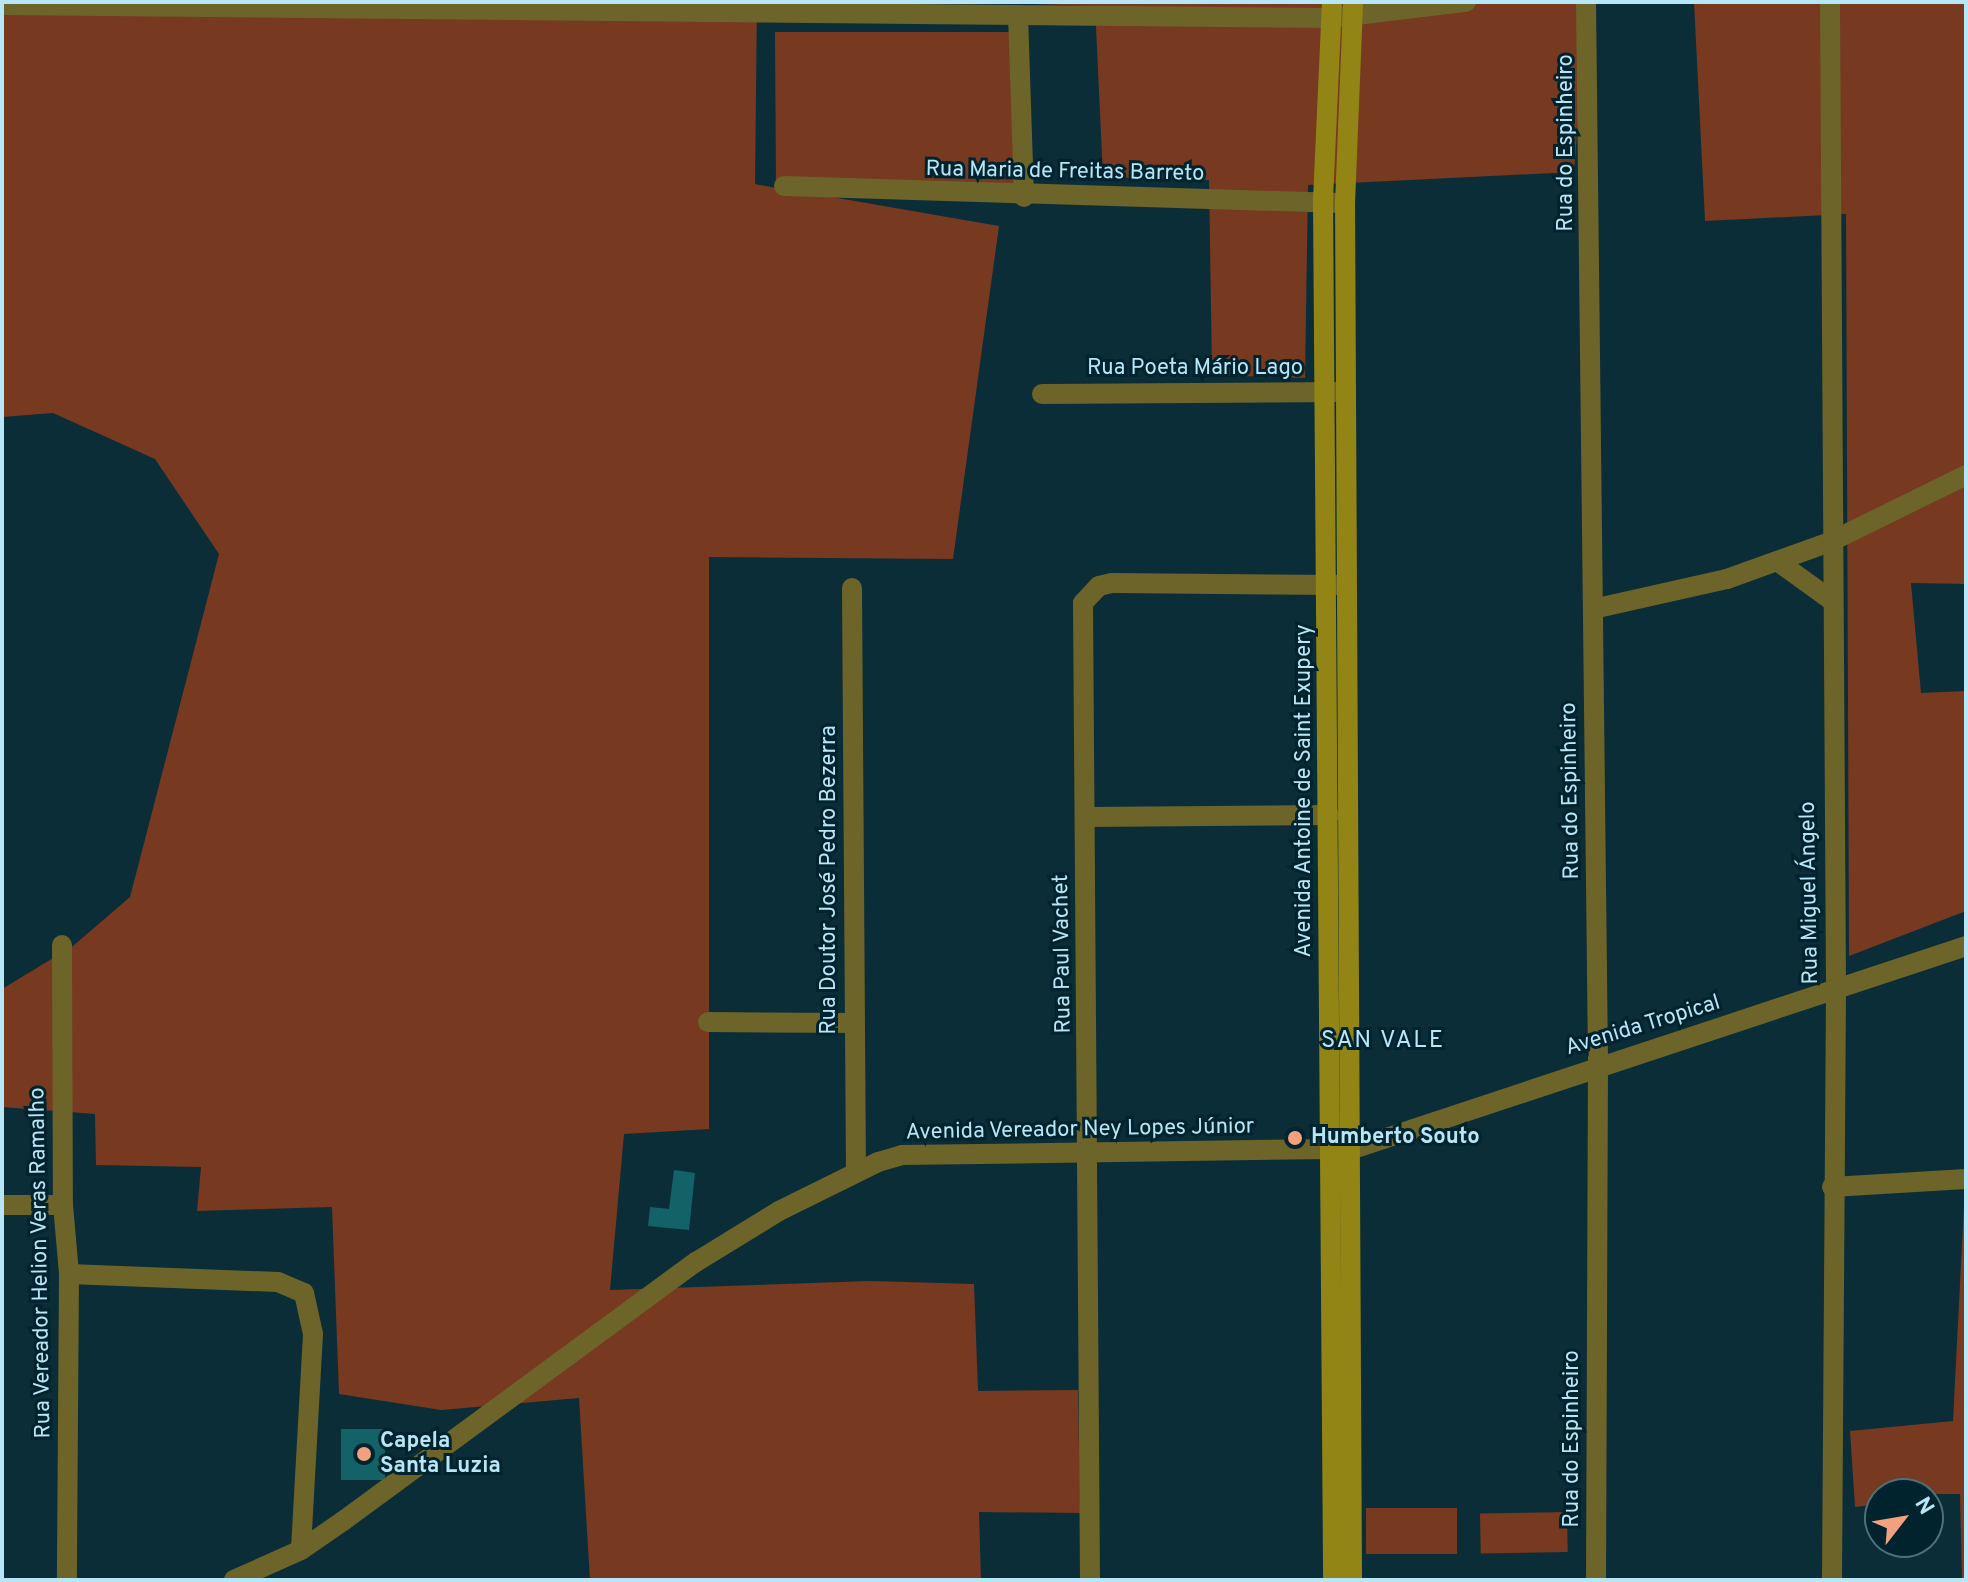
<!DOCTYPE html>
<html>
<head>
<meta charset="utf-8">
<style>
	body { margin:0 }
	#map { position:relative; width:1968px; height:1582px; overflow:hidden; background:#0b2d38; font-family:Overpass,sans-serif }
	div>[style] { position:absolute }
	.green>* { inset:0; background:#773920; transform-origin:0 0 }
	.building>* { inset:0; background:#126267; transform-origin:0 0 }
	.street>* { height:20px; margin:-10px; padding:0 10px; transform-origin:10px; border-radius:10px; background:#6c6428 }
	.secondary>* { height:20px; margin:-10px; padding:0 10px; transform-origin:10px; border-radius:10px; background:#938515 }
	.dots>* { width:22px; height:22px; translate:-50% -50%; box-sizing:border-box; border:4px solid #01232e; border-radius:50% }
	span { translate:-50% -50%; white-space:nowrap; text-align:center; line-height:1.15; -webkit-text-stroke:6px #01232e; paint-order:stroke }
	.street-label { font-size:22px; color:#b7e6f7 }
	.poi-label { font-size:22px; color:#b7e6f7; font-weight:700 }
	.left { translate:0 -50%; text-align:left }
	.neighbourhood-label { font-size:24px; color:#b7e6f7; letter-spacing:2px }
	.frame { position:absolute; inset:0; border:4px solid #b7e6f7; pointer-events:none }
	.north { position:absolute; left:1864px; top:1478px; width:80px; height:80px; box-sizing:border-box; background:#01232e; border:2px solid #4a717e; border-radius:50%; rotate:59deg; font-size:22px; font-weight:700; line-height:32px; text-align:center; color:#b7e6f7 }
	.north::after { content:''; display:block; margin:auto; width:28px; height:36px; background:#f2a080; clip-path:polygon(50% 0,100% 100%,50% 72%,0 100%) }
</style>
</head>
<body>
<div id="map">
	<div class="green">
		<i style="clip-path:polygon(2px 2px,757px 2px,755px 184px,776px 188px,775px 32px,1019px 32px,1024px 184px,780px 188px,999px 226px,953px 559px,709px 557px,709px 1129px,624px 1134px,610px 1290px,870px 1281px,974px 1284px,978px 1391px,1078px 1390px,1080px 1513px,979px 1512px,981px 1580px,590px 1580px,579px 1398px,441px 1410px,339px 1394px,332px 1207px,197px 1211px,201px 1167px,96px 1165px,95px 1114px,2px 1107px,2px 989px,73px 946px,130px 897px,219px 554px,155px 459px,53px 413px,2px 417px)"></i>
		<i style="clip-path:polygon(964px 2px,1587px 2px,1574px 172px,1308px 185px,1305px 378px,1212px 375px,1209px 180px,1103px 177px,1095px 6px)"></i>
		<i style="clip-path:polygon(1694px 2px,1966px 2px,1966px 584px,1911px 583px,1921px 693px,1966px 691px,1966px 911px,1849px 956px,1846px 214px,1705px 221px)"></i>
		<i style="clip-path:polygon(1964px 1205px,1966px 1205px,1966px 1580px,1962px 1580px,1960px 1494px,1880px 1494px,1880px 1504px,1855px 1507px,1850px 1431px,1953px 1421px)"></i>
		<i style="left:1366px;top:1508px;width:91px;height:46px"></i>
		<i style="left:1567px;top:1512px;width:40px;height:87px;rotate:89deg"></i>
	</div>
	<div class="building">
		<i style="clip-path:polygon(674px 1170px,695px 1173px,689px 1230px,648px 1226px,650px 1207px,669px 1209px)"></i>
		<i style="left:341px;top:1429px;width:44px;height:51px"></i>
	</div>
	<div class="street">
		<i style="left:1586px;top:2px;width:1062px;rotate:89.35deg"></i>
		<i style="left:1598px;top:1064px;width:516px;rotate:90.22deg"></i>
		<i style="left:1830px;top:2px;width:990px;rotate:89.65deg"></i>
		<i style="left:1836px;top:992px;width:588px;rotate:90.39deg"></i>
		<i style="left:2px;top:5px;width:1329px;rotate:0.56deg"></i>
		<i style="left:1331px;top:18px;width:136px;rotate:-6.8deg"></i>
		<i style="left:1018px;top:15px;width:182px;rotate:88.1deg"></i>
		<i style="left:784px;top:186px;width:555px;rotate:1.75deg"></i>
		<i style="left:1042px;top:394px;width:299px;rotate:-0.4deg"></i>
		<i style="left:1777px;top:561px;width:67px;rotate:35.8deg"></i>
		<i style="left:852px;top:588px;width:584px;rotate:89.61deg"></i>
		<i style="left:1593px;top:609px;width:137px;rotate:-12.6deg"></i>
		<i style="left:1727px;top:579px;width:109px;rotate:-19.8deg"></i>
		<i style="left:1830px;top:542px;width:152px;rotate:-26.2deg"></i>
		<i style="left:1086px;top:817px;width:243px;rotate:-0.5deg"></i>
		<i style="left:62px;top:945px;width:260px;rotate:89.8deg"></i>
		<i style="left:63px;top:1205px;width:69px;rotate:85deg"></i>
		<i style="left:69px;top:1274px;width:306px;rotate:90.4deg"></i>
		<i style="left:708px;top:1022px;width:147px;rotate:0.4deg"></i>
		<i style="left:1832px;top:1187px;width:134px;rotate:-3.4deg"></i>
		<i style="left:2px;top:1205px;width:61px"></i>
		<i style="left:69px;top:1274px;width:209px;rotate:2.2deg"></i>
		<i style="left:278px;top:1282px;width:28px;rotate:23deg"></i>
		<i style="left:304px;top:1293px;width:42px;rotate:77.6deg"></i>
		<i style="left:313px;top:1334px;width:216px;rotate:93.2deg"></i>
		<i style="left:234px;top:1580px;width:73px;rotate:-24.1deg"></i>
		<i style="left:301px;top:1550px;width:51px;rotate:-34.6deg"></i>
		<i style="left:343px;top:1521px;width:438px;rotate:-36.3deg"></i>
		<i style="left:696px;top:1262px;width:97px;rotate:-31.6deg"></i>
		<i style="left:779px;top:1211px;width:110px;rotate:-26.3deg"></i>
		<i style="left:878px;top:1162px;width:25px;rotate:-16deg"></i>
		<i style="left:902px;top:1155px;width:451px;rotate:-0.8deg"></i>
		<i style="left:1353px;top:1149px;width:646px;rotate:-18.32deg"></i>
		<i style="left:1090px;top:1580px;width:977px;rotate:-90.41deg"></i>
		<i style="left:1083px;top:603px;width:23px;rotate:-47deg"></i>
		<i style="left:1099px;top:586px;width:13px;rotate:-13deg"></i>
		<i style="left:1112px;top:583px;width:230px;rotate:0.5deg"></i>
	</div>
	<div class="secondary">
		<i style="left:1332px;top:2px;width:198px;rotate:92.6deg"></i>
		<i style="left:1323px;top:200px;width:1380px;rotate:89.58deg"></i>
		<i style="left:1352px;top:1580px;width:1376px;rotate:-90.29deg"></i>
		<i style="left:1345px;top:204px;width:202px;rotate:-87.7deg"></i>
	</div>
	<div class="dots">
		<i style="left:1295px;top:1138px;background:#f2a080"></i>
		<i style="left:364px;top:1454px;background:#f2a080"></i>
	</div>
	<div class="street-label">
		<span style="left:1567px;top:143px;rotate:-90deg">Rua do Espinheiro</span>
		<span style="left:1065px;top:172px;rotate:1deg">Rua Maria de Freitas Barreto</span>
		<span style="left:1195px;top:369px">Rua Poeta Mário Lago</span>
		<span style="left:1305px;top:791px;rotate:-90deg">Avenida Antoine de Saint Exupery</span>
		<span style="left:1571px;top:791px;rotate:-91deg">Rua do Espinheiro</span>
		<span style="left:830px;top:880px;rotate:-90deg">Rua Doutor José Pedro Bezerra</span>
		<span style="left:1810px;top:893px;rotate:-91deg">Rua Miguel Ángelo</span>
		<span style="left:1063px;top:954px;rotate:-91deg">Rua Paul Vachet</span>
		<span style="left:1643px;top:1026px;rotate:-17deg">Avenida Tropical</span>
		<span style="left:1080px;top:1130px;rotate:-1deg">Avenida Vereador Ney Lopes Júnior</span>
		<span style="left:41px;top:1263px;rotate:-91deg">Rua Vereador Helion Veras Ramalho</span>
		<span style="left:1573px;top:1439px;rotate:-90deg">Rua do Espinheiro</span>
	</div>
	<div class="poi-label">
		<span class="left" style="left:1311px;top:1138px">Humberto Souto</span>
		<span class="left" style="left:380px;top:1454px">Capela<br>Santa Luzia</span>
	</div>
	<div class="neighbourhood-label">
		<span style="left:1383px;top:1042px">SAN VALE</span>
	</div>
	<div class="frame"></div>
	<div class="north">N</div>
</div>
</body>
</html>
